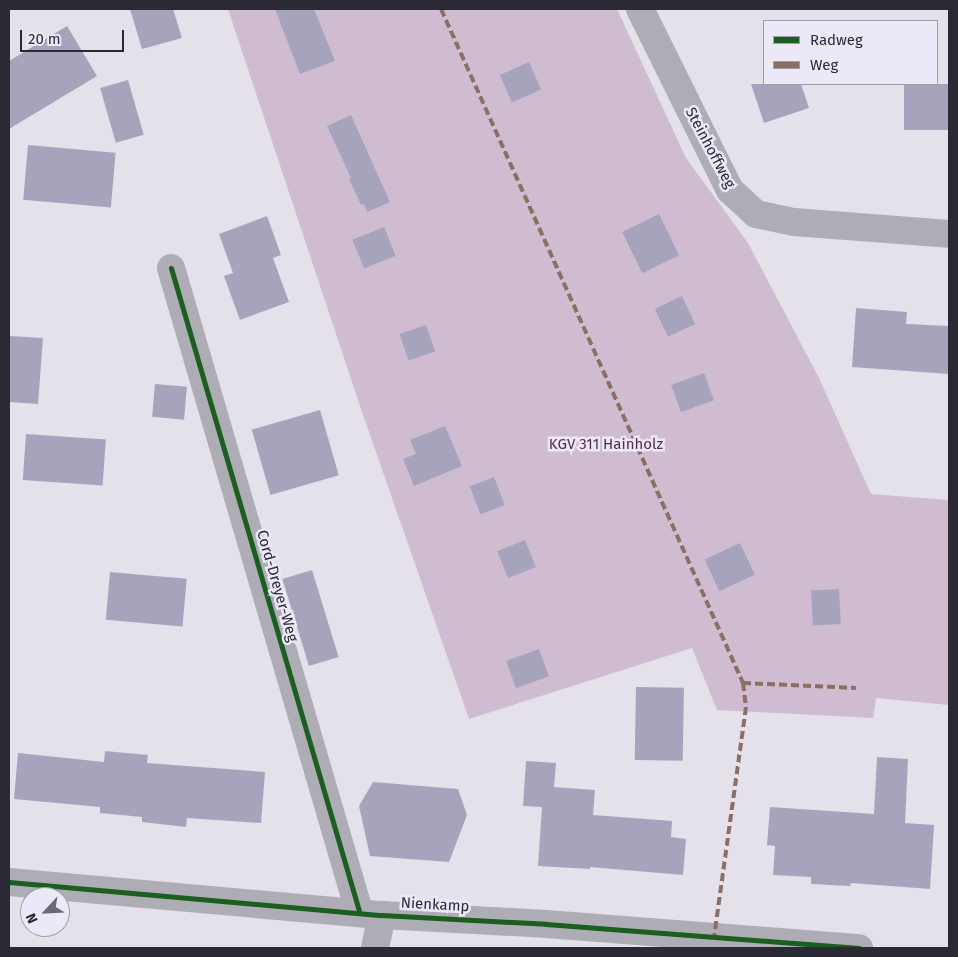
<!DOCTYPE html>
<html>
<head>
<meta charset="utf-8">
<style>
	body { margin:0 }
	#map { position:relative; width:958px; height:957px; overflow:hidden; background:#e4e1eb; font-family:"Fira Sans",sans-serif }
	div>[style] { position:absolute }
	.green>* { inset:0; background:#cfbcd0 }
	.building>* { inset:0; background:#a6a4bd; transform-origin:0 0 }
	.minor>* { height:28px; margin:-14px; padding:0 14px; transform-origin:14px; border-radius:14px; background:#aeacb5 }
	.quiet>* { height:4px; margin-top:-2px; transform-origin:0; background:repeating-linear-gradient(90deg,#8d6e63 0 8px,transparent 0 12px) }
	.cycleway>* { height:5px; margin:-2.5px; padding:0 2.5px; transform-origin:2.5px; border-radius:2.5px; background:#1b5e20 }
	span { translate:-50% -50%; white-space:nowrap; text-align:center; line-height:1.15; -webkit-text-stroke:5px #ede8f7; paint-order:stroke }
	.street-label { font-size:15px; color:#2a2934 }
	.park-label { font-size:15px; color:#502f4b }
	.frame { position:absolute; inset:0; border:10px solid #2a2934; pointer-events:none }
	.legend { position:absolute; left:763px; top:20px; width:175px; height:65px; box-sizing:border-box; background:#ede8f7; border:1px solid #9f9ca9; margin:0; padding:6px 9px; list-style:none; font-size:15px; color:#2a2934 }
	.legend li { display:flex; align-items:center; gap:10px; height:25px }
	.legend b { width:25px; border:1px solid #9f9ca9 }
	.north { position:absolute; left:20px; top:887px; width:50px; height:50px; box-sizing:border-box; background:#ede8f7; border:1px solid #9f9ca9; border-radius:50%; rotate:245deg; font-size:14px; font-weight:700; line-height:20px; text-align:center; color:#2a2934 }
	.north::after { content:''; display:block; margin:auto; width:18px; height:22px; background:#6b6974; clip-path:polygon(50% 0,100% 100%,50% 72%,0 100%) }
	.scale { position:absolute; left:20px; top:30px; width:104px; height:22px; box-sizing:border-box; border:2px solid #2a2934; border-top:0; padding-left:6px; font-size:15px; line-height:18px; white-space:nowrap; color:#2a2934; -webkit-text-stroke:4px #ede8f7; paint-order:stroke }
</style>
</head>
<body>
<div id="map">
	<div class="green">
		<i style="clip-path:polygon(228px 9px,617px 9px,686px 158px,748px 243px,819px 378px,871px 494px,949px 500px,949px 705px,876px 698px,873px 718px,717px 710px,692px 648px,469px 719px,361px 409px)"></i>
	</div>
	<div class="building">
		<i style="clip-path:polygon(130px 9px,173px 9px,182px 38px,142px 49px)"></i>
		<i style="clip-path:polygon(275px 9px,314px 9px,335px 61px,300px 74px)"></i>
		<i style="clip-path:polygon(67px 26px,97px 76px,9px 129px,9px 61px)"></i>
		<i style="left:529px;top:62px;width:30px;height:32px;rotate:66deg"></i>
		<i style="left:128px;top:80px;width:57px;height:29px;rotate:74deg"></i>
		<i style="clip-path:polygon(751px 84px,801px 84px,809px 108px,764px 123px)"></i>
		<i style="left:904px;top:84px;width:45px;height:46px"></i>
		<i style="clip-path:polygon(351px 115px,390px 202px,367px 212px,364px 204px,361px 205px,349px 179px,351px 178px,327px 126px)"></i>
		<i style="left:28px;top:145px;width:88px;height:55px;rotate:5deg"></i>
		<i style="left:659px;top:214px;width:46px;height:41px;rotate:64deg"></i>
		<i style="clip-path:polygon(267px 216px,281px 255px,273px 258px,289px 302px,240px 320px,224px 276px,233px 273px,219px 234px)"></i>
		<i style="left:384px;top:227px;width:31px;height:34px;rotate:68deg"></i>
		<i style="left:682px;top:296px;width:31px;height:30px;rotate:65deg"></i>
		<i style="clip-path:polygon(856px 308px,907px 312px,906px 324px,949px 326px,949px 374px,852px 367px)"></i>
		<i style="left:426px;top:325px;width:28px;height:28px;rotate:71deg"></i>
		<i style="clip-path:polygon(9px 336px,43px 338px,38px 404px,9px 402px)"></i>
		<i style="left:704px;top:373px;width:29px;height:35px;rotate:70deg"></i>
		<i style="left:155px;top:384px;width:32px;height:33px;rotate:5deg"></i>
		<i style="left:320px;top:410px;width:68px;height:71px;rotate:74deg"></i>
		<i style="clip-path:polygon(445px 426px,462px 466px,414px 486px,403px 459px,416px 454px,410px 440px)"></i>
		<i style="left:26px;top:434px;width:80px;height:46px;rotate:4deg"></i>
		<i style="left:494px;top:477px;width:30px;height:26px;rotate:69deg"></i>
		<i style="left:525px;top:540px;width:29px;height:30px;rotate:68deg"></i>
		<i style="left:740px;top:543px;width:35px;height:39px;rotate:65deg"></i>
		<i style="left:312px;top:570px;width:91px;height:31px;rotate:73deg"></i>
		<i style="left:110px;top:572px;width:77px;height:48px;rotate:5deg"></i>
		<i style="left:839px;top:589px;width:35px;height:28px;rotate:87deg"></i>
		<i style="left:539px;top:649px;width:29px;height:35px;rotate:70deg"></i>
		<i style="left:636px;top:687px;width:48px;height:73px;rotate:1deg"></i>
		<i style="clip-path:polygon(105px 751px,148px 755px,147px 763px,265px 772px,261px 823px,187px 818px,186px 827px,142px 822px,142px 817px,100px 813px,100px 807px,14px 799px,18px 753px,104px 762px)"></i>
		<i style="clip-path:polygon(877px 757px,908px 759px,905px 823px,934px 825px,930px 889px,851px 883px,850px 886px,811px 884px,811px 877px,773px 875px,775px 846px,767px 845px,770px 807px,874px 814px)"></i>
		<i style="clip-path:polygon(526px 761px,556px 763px,554px 787px,595px 790px,593px 815px,672px 821px,671px 837px,686px 839px,683px 875px,590px 867px,590px 869px,538px 866px,542px 807px,523px 806px)"></i>
		<i style="clip-path:polygon(373px 782px,458px 789px,467px 815px,449px 862px,370px 856px,359px 806px)"></i>
	</div>
	<div class="minor">
		<i style="left:640px;top:9px;width:202px;rotate:63.6deg"></i>
		<i style="left:730px;top:190px;width:35px;rotate:43deg"></i>
		<i style="left:756px;top:214px;width:39px;rotate:12deg"></i>
		<i style="left:794px;top:222px;width:155px;rotate:4.4deg"></i>
		<i style="left:171px;top:268px;width:670px;rotate:73.7deg"></i>
		<i style="left:9px;top:882px;width:374px;rotate:5.1deg"></i>
		<i style="left:382px;top:915px;width:164px;rotate:3.1deg"></i>
		<i style="left:546px;top:924px;width:314px;rotate:4.4deg"></i>
		<i style="left:375px;top:948px;width:34px;rotate:-78deg"></i>
	</div>
	<div class="quiet">
		<i style="left:441px;top:9px;width:739px;rotate:65.86deg"></i>
		<i style="left:743px;top:683px;width:24px;rotate:83deg"></i>
		<i style="left:746px;top:707px;width:232px;rotate:97.9deg"></i>
		<i style="left:743px;top:683px;width:113px;rotate:2.5deg"></i>
	</div>
	<div class="cycleway">
		<i style="left:171px;top:268px;width:670px;rotate:73.7deg"></i>
		<i style="left:9px;top:882px;width:374px;rotate:5.1deg"></i>
		<i style="left:382px;top:915px;width:164px;rotate:3.1deg"></i>
		<i style="left:546px;top:924px;width:314px;rotate:4.4deg"></i>
	</div>
	<div class="street-label">
		<span style="left:710px;top:148px;rotate:62deg">Steinhoffweg</span>
		<span style="left:277px;top:586px;rotate:74deg">Cord-Dreyer-Weg</span>
		<span style="left:435px;top:905px;rotate:3deg">Nienkamp</span>
	</div>
	<div class="park-label">
		<span style="left:606px;top:445px">KGV 311 Hainholz</span>
	</div>
	<div class="frame"></div>
	<ul class="legend">
	<li><b style="height:6px;background:#1b5e20"></b>Radweg</li>
	<li><b style="height:6px;background:#8d6e63"></b>Weg</li>
	</ul>
	<div class="north">N</div>
	<div class="scale">20 m</div>
</div>
</body>
</html>
